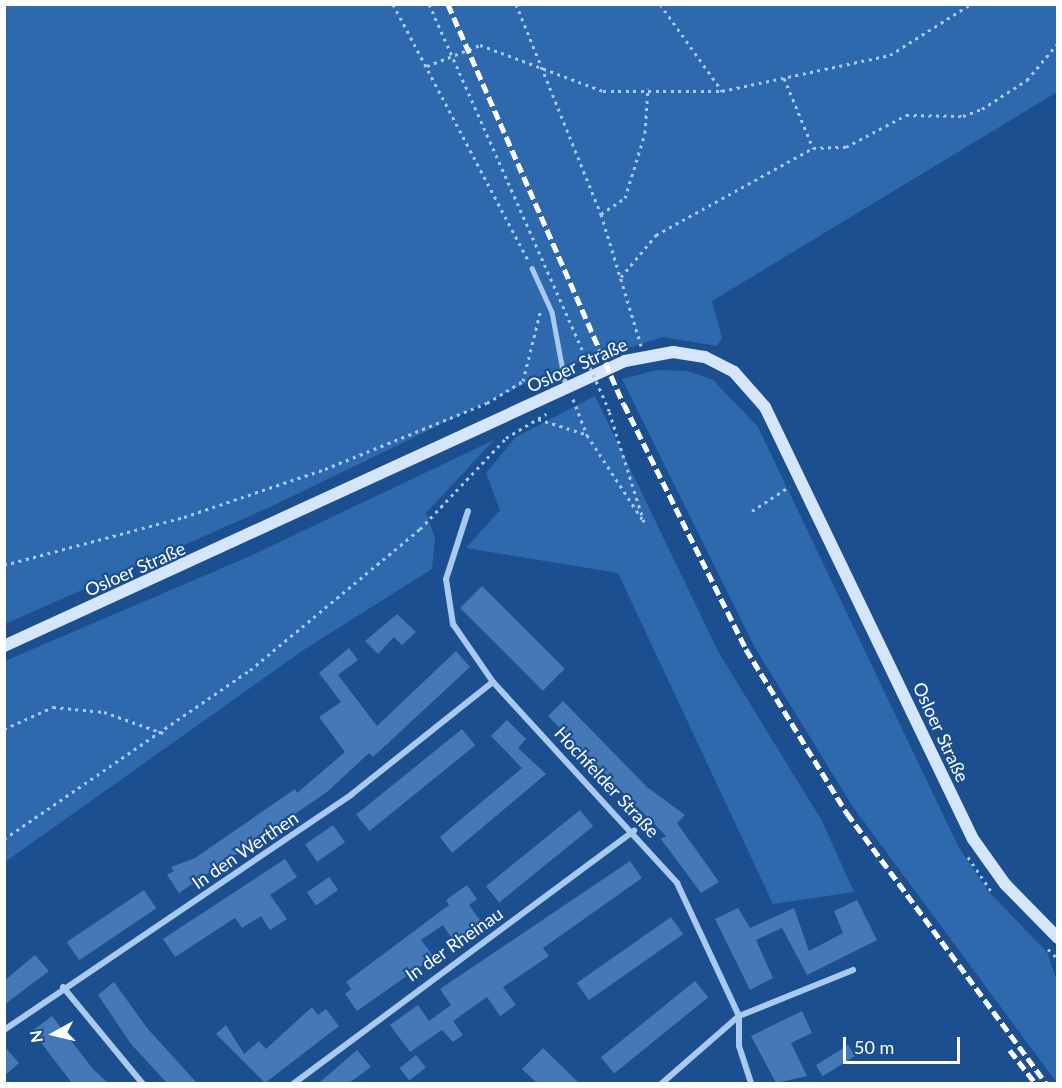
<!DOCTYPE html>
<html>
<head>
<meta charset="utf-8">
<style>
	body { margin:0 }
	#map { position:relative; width:1062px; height:1088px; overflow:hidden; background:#1b4f8f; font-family:Lato,sans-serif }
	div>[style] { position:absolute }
	.green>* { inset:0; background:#2e69ad }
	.building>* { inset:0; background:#4478b7; transform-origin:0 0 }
	.path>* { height:3px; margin-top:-1.5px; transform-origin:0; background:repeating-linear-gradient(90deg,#a9c9ee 0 3px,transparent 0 7.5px) }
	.lane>* { height:4.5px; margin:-2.25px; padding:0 2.25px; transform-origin:2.25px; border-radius:2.25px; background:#a9c9ee }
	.street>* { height:6px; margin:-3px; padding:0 3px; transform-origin:3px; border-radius:3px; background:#a9c9ee }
	.secondary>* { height:12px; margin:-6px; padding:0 6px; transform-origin:6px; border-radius:6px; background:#d6e6fa }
	.rail>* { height:4.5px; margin-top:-2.25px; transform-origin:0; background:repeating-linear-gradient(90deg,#fff 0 10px,transparent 0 14.5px) }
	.path-bridge>* { height:3px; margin-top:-1.5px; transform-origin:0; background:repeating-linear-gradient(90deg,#a9c9ee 0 3px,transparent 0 7.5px) }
	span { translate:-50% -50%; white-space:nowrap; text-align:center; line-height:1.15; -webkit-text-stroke:4.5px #1b4f8f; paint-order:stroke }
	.street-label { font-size:18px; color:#fff }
	.frame { position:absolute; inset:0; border:6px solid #fff; pointer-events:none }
	.north { position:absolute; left:24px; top:1004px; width:60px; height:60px; -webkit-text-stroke:4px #1b4f8f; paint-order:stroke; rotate:262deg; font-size:16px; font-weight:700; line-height:24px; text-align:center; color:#fff }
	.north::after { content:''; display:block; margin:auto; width:21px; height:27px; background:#fff; clip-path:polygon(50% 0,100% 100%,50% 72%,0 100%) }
	.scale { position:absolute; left:843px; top:1037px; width:117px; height:27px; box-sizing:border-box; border:3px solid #fff; border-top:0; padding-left:8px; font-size:18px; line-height:21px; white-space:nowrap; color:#fff; -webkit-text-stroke:4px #1b4f8f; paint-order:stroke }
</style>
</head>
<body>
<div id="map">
	<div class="green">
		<i style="clip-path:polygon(5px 5px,1057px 5px,1057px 92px,712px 301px,722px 338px,717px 346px,663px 337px,543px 375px,270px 507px,5px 624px)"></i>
		<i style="clip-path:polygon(657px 370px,688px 371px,713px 380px,758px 427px,958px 846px,988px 891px,1047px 952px,1057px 981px,1057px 1083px,853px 807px,754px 646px,622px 379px)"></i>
		<i style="clip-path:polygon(595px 396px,719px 653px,822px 821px,854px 892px,773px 904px,618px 573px,466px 548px,500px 510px,486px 473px,516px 437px)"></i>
		<i style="clip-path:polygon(494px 440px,426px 513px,435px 538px,432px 569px,305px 649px,5px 862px,5px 661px,248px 557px)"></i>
	</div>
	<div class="building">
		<i style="left:482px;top:586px;width:117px;height:31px;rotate:45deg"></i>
		<i style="clip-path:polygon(397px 614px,416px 632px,402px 645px,394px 637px,378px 654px,365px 641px)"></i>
		<i style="clip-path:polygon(349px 648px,358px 660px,338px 675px,377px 726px,456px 651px,470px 667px,373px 757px,369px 753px,327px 792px,179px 893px,167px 875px,174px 871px,171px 867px,195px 858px,295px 789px,297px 793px,345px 752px,319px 717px,341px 702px,319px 673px)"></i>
		<i style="clip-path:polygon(563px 701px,647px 787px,685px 815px,677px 823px,719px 882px,701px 893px,661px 839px,666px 836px,548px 716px)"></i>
		<i style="clip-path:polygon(507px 720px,526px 739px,518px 748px,546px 774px,452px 853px,440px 837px,522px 768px,491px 736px)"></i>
		<i style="left:462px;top:729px;width:21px;height:136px;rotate:51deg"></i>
		<i style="left:580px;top:810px;width:21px;height:121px;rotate:51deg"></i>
		<i style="left:333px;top:825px;width:21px;height:34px;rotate:55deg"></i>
		<i style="clip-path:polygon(285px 859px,297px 877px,270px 895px,287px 919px,270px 930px,261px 916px,242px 928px,235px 918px,175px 957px,163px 939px)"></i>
		<i style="clip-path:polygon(630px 861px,642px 878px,543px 948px,549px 956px,503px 987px,516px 1005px,500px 1016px,487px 997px,453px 1021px,463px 1035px,453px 1042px,442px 1030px,410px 1052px,390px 1025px,418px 1005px,429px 1021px,451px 1005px,440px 989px)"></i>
		<i style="left:329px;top:877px;width:16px;height:27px;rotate:55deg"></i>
		<i style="clip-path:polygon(467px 885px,477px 899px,469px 905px,482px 923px,454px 942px,443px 925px,421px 940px,434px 957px,357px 1011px,345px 994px,351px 989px,346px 982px,449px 905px,446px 900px)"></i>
		<i style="left:144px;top:890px;width:22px;height:93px;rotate:56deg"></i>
		<i style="clip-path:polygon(857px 900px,877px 940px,807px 975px,782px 928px,756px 940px,773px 978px,750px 990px,715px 919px,738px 908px,750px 928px,794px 908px,809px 951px,843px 933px,834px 911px)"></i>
		<i style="left:671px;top:917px;width:21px;height:115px;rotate:55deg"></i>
		<i style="clip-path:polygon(35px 955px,49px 971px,4px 1005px,4px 981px)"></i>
		<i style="left:695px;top:981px;width:21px;height:121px;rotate:51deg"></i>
		<i style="clip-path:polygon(114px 982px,147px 1028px,197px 1083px,167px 1083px,131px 1044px,98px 995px)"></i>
		<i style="clip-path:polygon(312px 1007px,318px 1015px,326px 1009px,339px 1026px,265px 1083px,216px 1034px,226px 1025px,244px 1054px,259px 1041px,266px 1049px)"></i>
		<i style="clip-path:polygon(802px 1011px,812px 1033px,791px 1043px,807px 1076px,776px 1083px,751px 1036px)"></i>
		<i style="clip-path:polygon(52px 1016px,93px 1069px,108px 1083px,72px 1083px,32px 1031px)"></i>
		<i style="left:848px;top:1045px;width:13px;height:38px;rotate:58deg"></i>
		<i style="clip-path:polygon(4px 1046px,19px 1063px,4px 1076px)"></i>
		<i style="clip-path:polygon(543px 1048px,579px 1083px,537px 1083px,522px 1069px)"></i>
		<i style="clip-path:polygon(357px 1050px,371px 1067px,349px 1083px,319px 1083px)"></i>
		<i style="left:416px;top:1055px;width:16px;height:21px;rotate:52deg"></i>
	</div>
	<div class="path">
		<i style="left:393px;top:4px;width:289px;rotate:62.2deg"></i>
		<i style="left:516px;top:4px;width:227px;rotate:68deg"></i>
		<i style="left:601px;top:214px;width:138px;rotate:73.1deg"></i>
		<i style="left:660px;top:4px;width:107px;rotate:54.5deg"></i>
		<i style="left:427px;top:66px;width:57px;rotate:-21.6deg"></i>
		<i style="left:480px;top:45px;width:131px;rotate:20.5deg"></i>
		<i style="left:603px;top:91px;width:119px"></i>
		<i style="left:722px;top:91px;width:172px;rotate:-12.1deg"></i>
		<i style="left:890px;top:55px;width:96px;rotate:-32.2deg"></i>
		<i style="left:784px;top:78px;width:76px;rotate:67.5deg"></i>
		<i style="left:601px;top:214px;width:29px;rotate:-34deg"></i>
		<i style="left:625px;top:198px;width:68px;rotate:-72.9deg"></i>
		<i style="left:645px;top:133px;width:45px;rotate:-86.2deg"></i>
		<i style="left:621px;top:277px;width:55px;rotate:-50.2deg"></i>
		<i style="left:656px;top:235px;width:179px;rotate:-29deg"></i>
		<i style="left:813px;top:148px;width:33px;rotate:-2deg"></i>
		<i style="left:846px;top:147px;width:68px;rotate:-28.1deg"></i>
		<i style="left:906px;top:115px;width:57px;rotate:1deg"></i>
		<i style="left:963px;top:116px;width:20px;rotate:-20deg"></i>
		<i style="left:982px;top:109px;width:54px;rotate:-32.8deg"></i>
		<i style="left:1027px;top:80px;width:48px;rotate:-50deg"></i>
		<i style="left:573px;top:399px;width:39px;rotate:69deg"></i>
		<i style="left:587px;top:435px;width:104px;rotate:56.8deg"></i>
		<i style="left:644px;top:522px;width:116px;rotate:-107.5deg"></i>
		<i style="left:538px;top:419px;width:49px;rotate:17.7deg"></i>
		<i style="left:752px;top:511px;width:45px;rotate:-33.3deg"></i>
		<i style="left:4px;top:565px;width:186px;rotate:-14.9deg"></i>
		<i style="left:184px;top:517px;width:149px;rotate:-18.8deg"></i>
		<i style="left:325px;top:469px;width:175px;rotate:-22.2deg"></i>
		<i style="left:487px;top:403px;width:42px;rotate:-31.4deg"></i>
		<i style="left:523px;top:381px;width:74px;rotate:-76deg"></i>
		<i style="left:4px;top:729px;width:54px;rotate:-24.2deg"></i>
		<i style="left:53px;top:707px;width:51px;rotate:5.6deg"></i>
		<i style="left:104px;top:712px;width:63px;rotate:19.6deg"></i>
		<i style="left:4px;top:839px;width:298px;rotate:-34.5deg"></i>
		<i style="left:250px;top:670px;width:221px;rotate:-39.7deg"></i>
		<i style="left:420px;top:529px;width:125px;rotate:-46.6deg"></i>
		<i style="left:506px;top:438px;width:47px;rotate:-31deg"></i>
		<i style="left:968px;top:857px;width:41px;rotate:55.9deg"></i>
		<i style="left:1048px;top:949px;width:14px;rotate:45deg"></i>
	</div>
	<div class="lane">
		<i style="left:532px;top:268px;width:48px;rotate:65.6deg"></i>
		<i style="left:552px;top:312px;width:76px;rotate:79.4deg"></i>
	</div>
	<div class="street">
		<i style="left:468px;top:511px;width:71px;rotate:107.9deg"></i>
		<i style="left:446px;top:579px;width:46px;rotate:81.2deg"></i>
		<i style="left:453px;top:624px;width:70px;rotate:55.4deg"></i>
		<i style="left:493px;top:682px;width:273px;rotate:47.5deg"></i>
		<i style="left:677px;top:883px;width:147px;rotate:65deg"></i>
		<i style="left:739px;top:1016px;width:30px;rotate:90deg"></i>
		<i style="left:739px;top:1046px;width:40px;rotate:72deg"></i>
		<i style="left:63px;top:987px;width:126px;rotate:50.5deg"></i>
		<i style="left:4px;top:1030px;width:420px;rotate:-34.1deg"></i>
		<i style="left:352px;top:794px;width:180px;rotate:-38.5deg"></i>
		<i style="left:293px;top:1084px;width:425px;rotate:-36.6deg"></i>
		<i style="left:661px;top:1084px;width:103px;rotate:-41.1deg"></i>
		<i style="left:739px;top:1016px;width:123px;rotate:-22deg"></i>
	</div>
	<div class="secondary">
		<i style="left:4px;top:646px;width:683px;rotate:-24.65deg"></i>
		<i style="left:625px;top:361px;width:49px;rotate:-10.6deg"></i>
		<i style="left:673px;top:352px;width:32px;rotate:9deg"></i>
		<i style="left:705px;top:357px;width:33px;rotate:27deg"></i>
		<i style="left:734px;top:372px;width:47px;rotate:48.5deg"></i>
		<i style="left:765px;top:407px;width:479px;rotate:64.3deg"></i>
		<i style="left:973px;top:839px;width:55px;rotate:54.6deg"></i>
		<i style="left:1005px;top:884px;width:76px;rotate:45.5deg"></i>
	</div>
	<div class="rail">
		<i style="left:448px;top:4px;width:437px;rotate:66.3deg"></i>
		<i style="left:624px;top:404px;width:274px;rotate:63.5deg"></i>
		<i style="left:746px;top:649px;width:193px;rotate:58.4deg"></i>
		<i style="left:847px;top:813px;width:337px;rotate:53.6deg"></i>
		<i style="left:1010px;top:1050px;width:43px;rotate:52.6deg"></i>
	</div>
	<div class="path-bridge">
		<i style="left:429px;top:4px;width:445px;rotate:66.1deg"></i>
	</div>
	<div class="street-label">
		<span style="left:577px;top:365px;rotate:-24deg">Osloer Straße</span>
		<span style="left:135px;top:569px;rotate:-24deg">Osloer Straße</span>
		<span style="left:941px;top:732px;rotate:65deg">Osloer Straße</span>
		<span style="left:607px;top:782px;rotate:47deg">Hochfelder Straße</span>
		<span style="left:245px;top:850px;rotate:-34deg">In den Werthen</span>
		<span style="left:454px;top:944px;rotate:-35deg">In der Rheinau</span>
	</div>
	<div class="frame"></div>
	<div class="north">N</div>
	<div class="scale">50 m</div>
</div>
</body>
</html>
